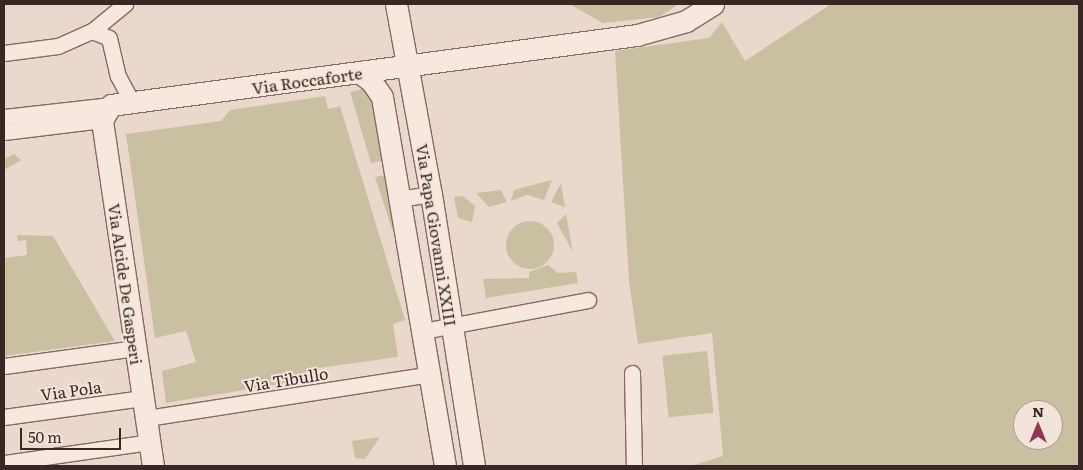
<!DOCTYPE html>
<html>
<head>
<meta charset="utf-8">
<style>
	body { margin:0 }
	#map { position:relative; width:1083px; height:470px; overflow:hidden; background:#ebd8cc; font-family:Literata,serif }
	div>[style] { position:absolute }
	.green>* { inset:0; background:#c8c0a0; transform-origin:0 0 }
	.round { border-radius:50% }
	.roads { filter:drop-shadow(1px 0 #866961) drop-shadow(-1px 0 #866961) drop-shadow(0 1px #866961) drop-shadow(0 -1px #866961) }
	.street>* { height:15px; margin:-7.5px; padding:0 7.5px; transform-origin:7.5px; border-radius:7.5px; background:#f6e8df }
	.secondary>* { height:21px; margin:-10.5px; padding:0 10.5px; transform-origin:10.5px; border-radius:10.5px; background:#f6e8df }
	span { translate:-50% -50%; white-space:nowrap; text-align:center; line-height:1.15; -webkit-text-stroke:4px #f3e4db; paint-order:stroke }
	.street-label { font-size:16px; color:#392723 }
	.frame { position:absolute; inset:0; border:5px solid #392723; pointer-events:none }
	.north { position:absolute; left:1013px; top:400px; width:50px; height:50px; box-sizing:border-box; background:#f3e4db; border:1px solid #a99891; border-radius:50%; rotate:0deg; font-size:14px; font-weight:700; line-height:20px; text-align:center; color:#392723 }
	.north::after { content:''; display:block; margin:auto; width:18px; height:22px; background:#8f3754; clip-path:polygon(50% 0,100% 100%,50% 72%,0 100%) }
	.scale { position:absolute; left:20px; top:428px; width:101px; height:22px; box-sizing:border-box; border:2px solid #392723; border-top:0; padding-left:6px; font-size:15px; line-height:18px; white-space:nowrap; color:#392723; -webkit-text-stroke:4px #f3e4db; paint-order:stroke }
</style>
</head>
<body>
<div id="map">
	<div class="green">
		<i style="clip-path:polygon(569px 4px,679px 4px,659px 17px,603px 23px)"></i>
		<i style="clip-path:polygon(evenodd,831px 4px,1079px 4px,1079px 466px,691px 466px,723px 456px,712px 333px,638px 344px,629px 281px,615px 51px,709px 38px,722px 22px,745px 61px,831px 4px,1023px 410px,1053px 410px,1053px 440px,1023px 440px,1023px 410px)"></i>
		<i style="clip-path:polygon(366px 88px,373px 97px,382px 161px,371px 163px,350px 92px)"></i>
		<i style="clip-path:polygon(325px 96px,328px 109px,340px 106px,405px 320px,393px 324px,398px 357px,319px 368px,310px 379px,166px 403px,162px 371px,196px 362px,186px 331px,155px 338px,126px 134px,221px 121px,230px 110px)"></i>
		<i style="clip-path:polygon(14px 154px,21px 160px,4px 170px,4px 159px)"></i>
		<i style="clip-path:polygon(385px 175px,395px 228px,392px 229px,375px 177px)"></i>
		<i style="clip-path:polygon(552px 180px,544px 200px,527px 195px,511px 201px,514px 190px)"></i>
		<i style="clip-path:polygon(561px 183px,565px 207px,551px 202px)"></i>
		<i style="clip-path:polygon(501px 190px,507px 202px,489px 207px,476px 193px)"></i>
		<i style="clip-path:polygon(463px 196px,475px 206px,472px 222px,458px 218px,454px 197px)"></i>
		<i style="clip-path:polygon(566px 214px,573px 252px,557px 223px)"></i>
		<i class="round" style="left:506px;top:221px;width:48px;height:48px"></i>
		<i style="clip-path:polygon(17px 235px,53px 236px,115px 341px,4px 356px,4px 249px,5px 258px,27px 255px,26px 240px,18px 241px)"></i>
		<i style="clip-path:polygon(548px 265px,558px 273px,576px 272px,578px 283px,486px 298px,483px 279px,529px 278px,529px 272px)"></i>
		<i style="left:707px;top:351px;width:62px;height:45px;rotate:84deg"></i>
		<i style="clip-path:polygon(380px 437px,365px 459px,355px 458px,352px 441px)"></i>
	</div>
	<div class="roads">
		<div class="street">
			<i style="left:92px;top:31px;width:18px;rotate:22deg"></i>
			<i style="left:109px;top:38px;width:39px;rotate:77deg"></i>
			<i style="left:118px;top:76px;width:30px;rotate:62deg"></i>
			<i style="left:4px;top:53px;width:54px;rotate:-7.4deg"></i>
			<i style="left:58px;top:46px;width:37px;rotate:-24deg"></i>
			<i style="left:92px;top:31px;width:43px;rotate:-39.3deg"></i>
			<i style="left:4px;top:117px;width:108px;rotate:-6.4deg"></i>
			<i style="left:4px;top:132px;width:99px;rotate:-7deg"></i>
			<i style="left:399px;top:199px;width:32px;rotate:-9deg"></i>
			<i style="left:423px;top:331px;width:168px;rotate:-10.6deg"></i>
			<i style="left:4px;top:366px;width:133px;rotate:-7.8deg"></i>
			<i style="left:632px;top:373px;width:93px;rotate:88.8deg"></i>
			<i style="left:4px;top:417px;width:140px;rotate:-7.8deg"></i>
			<i style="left:147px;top:418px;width:287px;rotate:-8.8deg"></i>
			<i style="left:4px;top:463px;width:148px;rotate:-8.2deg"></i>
		</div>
		<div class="secondary">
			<i style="left:396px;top:4px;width:193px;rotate:79.6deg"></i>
			<i style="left:431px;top:194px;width:275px;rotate:81deg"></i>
			<i style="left:360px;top:73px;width:14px;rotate:36deg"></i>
			<i style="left:371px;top:81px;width:19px;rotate:55deg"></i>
			<i style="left:382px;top:97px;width:374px;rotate:80.3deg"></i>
			<i style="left:153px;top:466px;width:350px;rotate:-98.4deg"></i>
			<i style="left:102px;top:120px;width:17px;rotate:-59deg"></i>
			<i style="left:111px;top:105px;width:531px;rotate:-7.58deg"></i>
			<i style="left:637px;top:35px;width:51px;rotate:-15.9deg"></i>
			<i style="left:686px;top:21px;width:32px;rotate:-32deg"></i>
		</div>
	</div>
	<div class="street-label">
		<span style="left:307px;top:80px;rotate:-8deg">Via Roccaforte</span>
		<span style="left:437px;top:235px;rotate:81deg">Via Papa Giovanni XXIII</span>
		<span style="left:126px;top:284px;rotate:82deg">Via Alcide De Gasperi</span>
		<span style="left:286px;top:379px;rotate:-9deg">Via Tibullo</span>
		<span style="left:71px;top:390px;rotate:-8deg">Via Pola</span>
	</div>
	<div class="frame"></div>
	<div class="north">N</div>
	<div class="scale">50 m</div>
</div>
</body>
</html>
